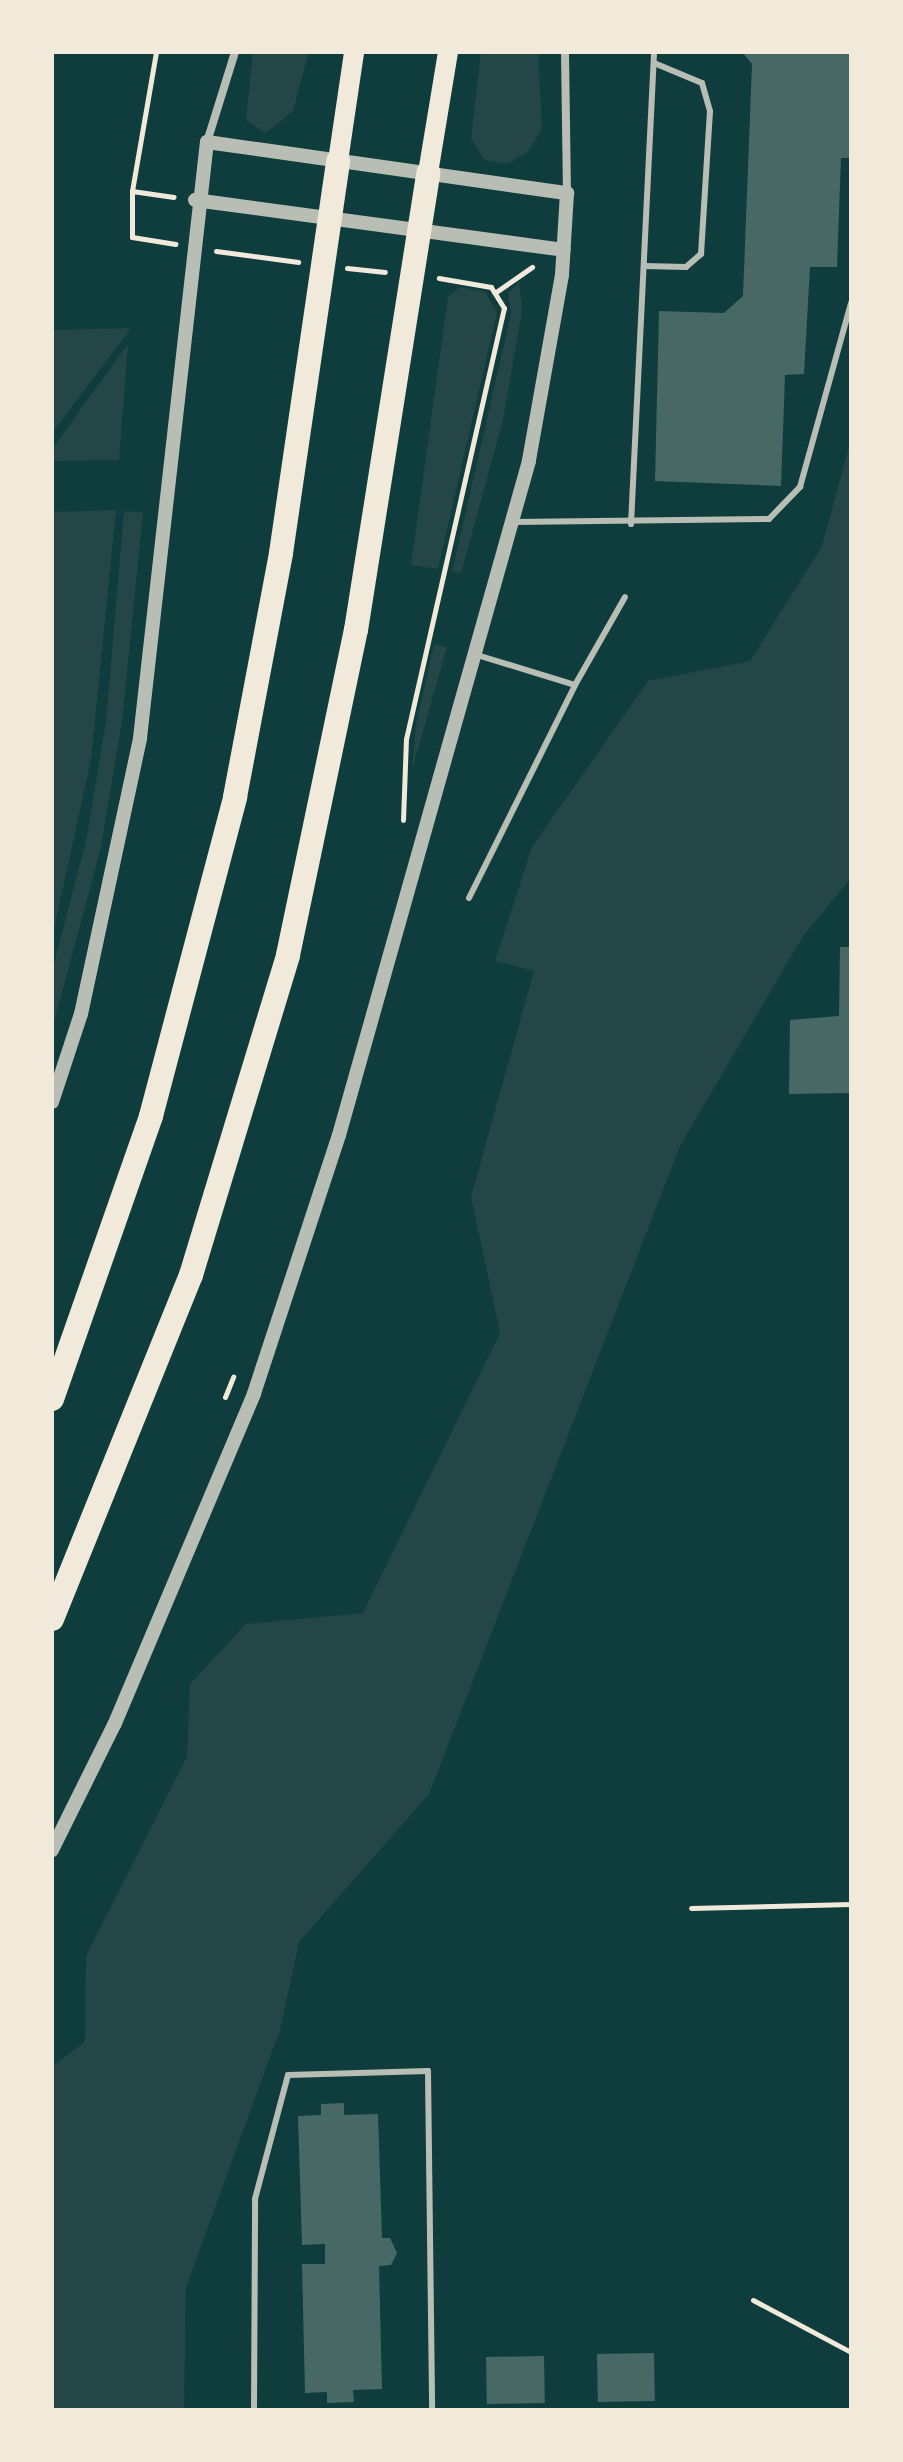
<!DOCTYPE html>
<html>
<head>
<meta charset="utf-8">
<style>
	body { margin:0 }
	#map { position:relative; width:903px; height:2462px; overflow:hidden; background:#0f3d3e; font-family:"Fira Sans Condensed",sans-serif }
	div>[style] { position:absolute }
	.green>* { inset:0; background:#244646 }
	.building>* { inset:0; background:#486865; transform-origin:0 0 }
	.path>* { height:5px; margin:-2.5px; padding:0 2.5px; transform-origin:2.5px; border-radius:2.5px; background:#f1e9da }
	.service>* { height:6px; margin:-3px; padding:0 3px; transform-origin:3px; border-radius:3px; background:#b8beb3 }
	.minor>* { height:8px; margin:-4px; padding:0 4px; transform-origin:4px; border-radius:4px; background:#b8beb3 }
	.tertiary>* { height:14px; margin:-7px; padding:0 7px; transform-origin:7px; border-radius:7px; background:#b8beb3 }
	.primary>* { height:20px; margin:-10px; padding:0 10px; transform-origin:10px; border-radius:10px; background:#f1e9da }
	.motorway>* { height:24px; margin:-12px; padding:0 12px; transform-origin:12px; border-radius:12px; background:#f1e9da }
	span { translate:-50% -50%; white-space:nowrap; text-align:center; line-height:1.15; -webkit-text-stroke:6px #f1e9da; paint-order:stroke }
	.frame { position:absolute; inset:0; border:54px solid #f1e9da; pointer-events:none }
</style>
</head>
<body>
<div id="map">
	<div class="green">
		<i style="clip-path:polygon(253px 52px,309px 52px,293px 111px,266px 133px,246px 120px)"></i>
		<i style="clip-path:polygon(481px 52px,538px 52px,542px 129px,528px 152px,507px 164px,485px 160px,471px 139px)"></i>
		<i style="clip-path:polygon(519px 281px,522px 311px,503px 420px,461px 573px,452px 572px,511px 314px,508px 294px)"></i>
		<i style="clip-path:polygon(460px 287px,485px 292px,497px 312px,438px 569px,411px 565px,448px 297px)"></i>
		<i style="clip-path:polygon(129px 328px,129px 331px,52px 433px,52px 330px)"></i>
		<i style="clip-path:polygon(128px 344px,119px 460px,52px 461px,52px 449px)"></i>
		<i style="clip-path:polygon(851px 439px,851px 878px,803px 936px,680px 1146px,429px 1794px,299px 1942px,280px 2030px,186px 2287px,184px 2410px,52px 2410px,52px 2066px,85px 2042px,86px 1956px,187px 1757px,190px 1684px,246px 1624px,363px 1613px,500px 1333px,471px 1197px,534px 971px,495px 961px,532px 847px,648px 681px,750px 661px,822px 546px)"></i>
		<i style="clip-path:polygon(116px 510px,91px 760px,52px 938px,52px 512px)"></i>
		<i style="clip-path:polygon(124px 511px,143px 512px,122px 722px,101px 847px,52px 1030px,52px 971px,87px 837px,106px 722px)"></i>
		<i style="clip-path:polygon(434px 644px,447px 647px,412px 770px,416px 725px)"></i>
	</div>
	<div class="building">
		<i style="clip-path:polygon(742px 52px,851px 52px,851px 158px,841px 158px,837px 267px,810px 267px,804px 374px,785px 375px,781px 486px,655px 481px,659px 311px,724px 313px,743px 296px,752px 64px)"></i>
		<i style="clip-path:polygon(840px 947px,851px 947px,851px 1093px,789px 1094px,790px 1020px,839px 1016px)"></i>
		<i style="clip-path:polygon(344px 2103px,344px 2115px,378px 2114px,382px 2238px,390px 2238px,397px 2253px,391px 2265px,379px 2266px,382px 2389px,353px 2390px,354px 2402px,327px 2403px,327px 2392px,305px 2393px,302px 2264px,325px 2264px,325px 2244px,302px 2245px,298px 2116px,321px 2115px,321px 2104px)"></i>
		<i style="left:654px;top:2353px;width:48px;height:57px;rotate:89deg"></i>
		<i style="left:544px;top:2356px;width:47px;height:58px;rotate:89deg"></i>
	</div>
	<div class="path">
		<i style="left:156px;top:52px;width:141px;rotate:99.8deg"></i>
		<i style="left:132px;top:191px;width:42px;rotate:8.1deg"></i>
		<i style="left:132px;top:191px;width:46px;rotate:90deg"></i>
		<i style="left:132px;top:237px;width:44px;rotate:9.2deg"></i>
		<i style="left:216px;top:251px;width:83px;rotate:7.6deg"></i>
		<i style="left:347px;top:268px;width:38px;rotate:6deg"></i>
		<i style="left:496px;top:292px;width:44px;rotate:-34.8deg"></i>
		<i style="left:403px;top:820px;width:81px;rotate:-87.9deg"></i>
		<i style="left:406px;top:739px;width:442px;rotate:-77.2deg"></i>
		<i style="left:504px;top:308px;width:25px;rotate:-122deg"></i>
		<i style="left:491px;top:287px;width:53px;rotate:-170.2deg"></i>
		<i style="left:225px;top:1397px;width:22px;rotate:-68deg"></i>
		<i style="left:691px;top:1908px;width:160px;rotate:-1.4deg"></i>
		<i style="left:753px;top:2300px;width:111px;rotate:28deg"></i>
	</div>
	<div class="service">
		<i style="left:644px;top:266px;width:42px;rotate:1.4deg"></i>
		<i style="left:686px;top:267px;width:20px;rotate:-41deg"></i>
		<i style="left:701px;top:254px;width:143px;rotate:-86.4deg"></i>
		<i style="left:710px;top:111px;width:29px;rotate:-106deg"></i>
		<i style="left:702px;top:83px;width:52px;rotate:-157.4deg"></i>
		<i style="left:514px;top:522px;width:255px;rotate:-0.7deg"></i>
		<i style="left:769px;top:519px;width:45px;rotate:-45.9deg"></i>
		<i style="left:800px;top:487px;width:191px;rotate:-74.5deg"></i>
		<i style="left:631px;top:524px;width:473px;rotate:-87.2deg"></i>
		<i style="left:477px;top:655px;width:102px;rotate:17deg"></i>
		<i style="left:575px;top:685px;width:101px;rotate:-60.4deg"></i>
		<i style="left:469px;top:898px;width:238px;rotate:-63.5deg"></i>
		<i style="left:254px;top:2410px;width:211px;rotate:-89.7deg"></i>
		<i style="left:255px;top:2199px;width:128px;rotate:-75.1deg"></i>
		<i style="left:288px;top:2075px;width:140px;rotate:-1.6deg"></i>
		<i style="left:428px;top:2071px;width:339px;rotate:89.3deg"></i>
	</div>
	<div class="minor">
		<i style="left:565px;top:52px;width:141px;rotate:89.2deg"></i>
		<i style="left:207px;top:142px;width:94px;rotate:-72.7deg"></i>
	</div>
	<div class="tertiary">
		<i style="left:195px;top:200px;width:372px;rotate:7.7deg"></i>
		<i style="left:52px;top:1102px;width:93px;rotate:-71.8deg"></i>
		<i style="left:81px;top:1014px;width:282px;rotate:-77.9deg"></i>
		<i style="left:140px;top:738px;width:600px;rotate:-83.59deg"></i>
		<i style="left:207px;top:142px;width:364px;rotate:8.1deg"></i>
		<i style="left:567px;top:193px;width:82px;rotate:93.5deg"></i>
		<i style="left:562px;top:275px;width:189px;rotate:100.1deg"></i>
		<i style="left:529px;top:461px;width:700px;rotate:105.74deg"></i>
		<i style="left:339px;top:1135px;width:273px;rotate:108.2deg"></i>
		<i style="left:254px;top:1394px;width:359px;rotate:112.9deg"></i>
		<i style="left:114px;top:1725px;width:140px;rotate:116.4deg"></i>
	</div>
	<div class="primary">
		<i style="left:338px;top:161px;width:110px;rotate:-81.6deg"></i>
		<i style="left:428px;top:173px;width:123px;rotate:-80.6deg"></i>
	</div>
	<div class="motorway">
		<i style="left:52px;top:1399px;width:300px;rotate:-70.7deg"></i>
		<i style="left:151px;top:1116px;width:330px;rotate:-75.2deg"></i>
		<i style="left:235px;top:797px;width:248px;rotate:-79.3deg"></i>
		<i style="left:281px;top:553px;width:396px;rotate:-81.7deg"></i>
		<i style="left:52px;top:1619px;width:371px;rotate:-68deg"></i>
		<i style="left:191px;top:1275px;width:334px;rotate:-73.1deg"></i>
		<i style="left:288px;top:955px;width:332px;rotate:-78.2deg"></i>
		<i style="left:356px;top:630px;width:463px;rotate:-81deg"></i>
	</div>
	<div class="frame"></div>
</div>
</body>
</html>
